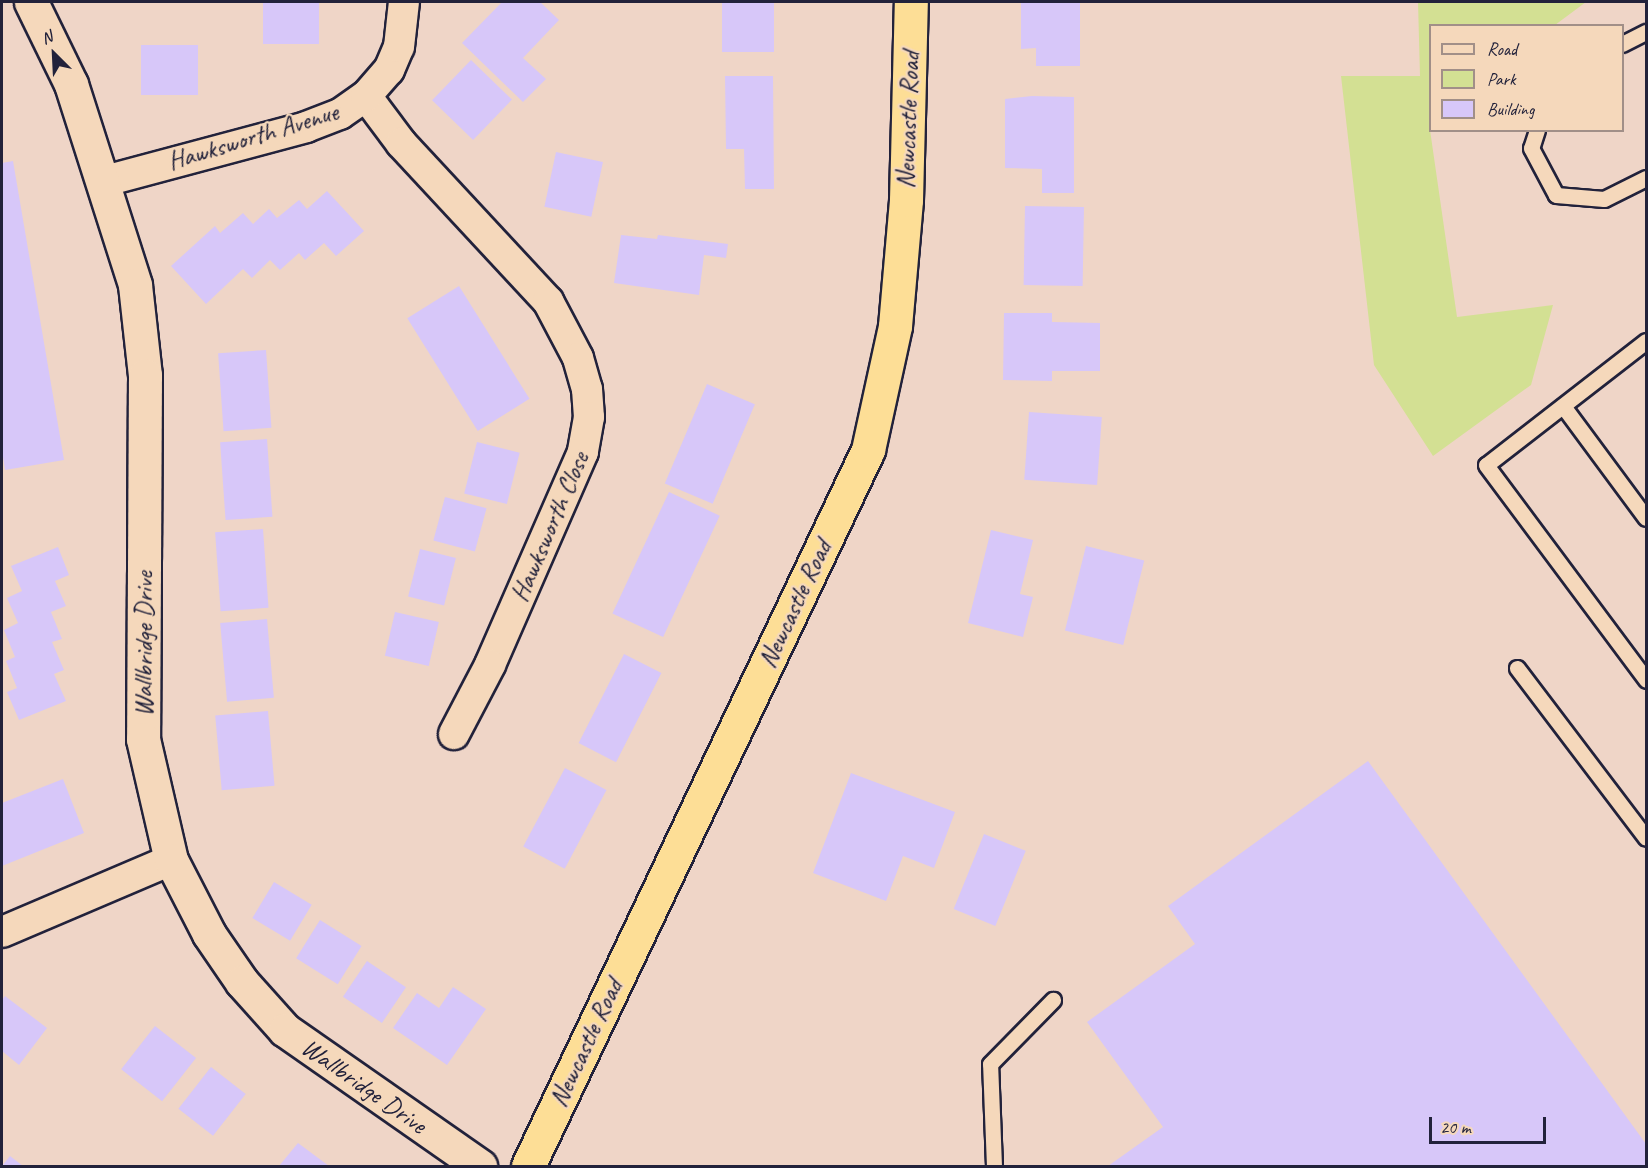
<!DOCTYPE html>
<html>
<head>
<meta charset="utf-8">
<style>
	body { margin:0 }
	#map { position:relative; width:1648px; height:1168px; overflow:hidden; background:#efd5c7; font-family:Caveat,sans-serif }
	div>[style] { position:absolute }
	.green>* { inset:0; background:#d3e093 }
	.building>* { inset:0; background:#d7c7f9; transform-origin:0 0 }
	.roads { filter:drop-shadow(2px 0 #22223b) drop-shadow(-2px 0 #22223b) drop-shadow(0 2px #22223b) drop-shadow(0 -2px #22223b) }
	.service>* { height:15px; margin:-7.5px; padding:0 7.5px; transform-origin:7.5px; border-radius:7.5px; background:#f5d8bb }
	.minor>* { height:30px; margin:-15px; padding:0 15px; transform-origin:15px; border-radius:15px; background:#f5d8bb }
	.tertiary>* { height:33px; margin:-16.5px; padding:0 16.5px; transform-origin:16.5px; border-radius:16.5px; background:#f5d8bb }
	.trunk>* { height:33px; margin:-16.5px; padding:0 16.5px; transform-origin:16.5px; border-radius:16.5px; background:#fdde96 }
	span { translate:-50% -50%; white-space:nowrap; text-align:center; line-height:1.15; -webkit-text-stroke:4.5px #f5d8bb; paint-order:stroke }
	.street-label { font-size:26px; color:#22223b }
	.frame { position:absolute; inset:0; border:3px solid #22223b; pointer-events:none }
	.legend { position:absolute; left:1429px; top:24px; width:195px; height:108px; box-sizing:border-box; background:#f5d8bb; border:2px solid #a18f88; margin:0; padding:8px 10px; list-style:none; font-size:18px; color:#22223b }
	.legend li { display:flex; align-items:center; gap:12px; height:30px }
	.legend b { width:30px; border:2px solid #a18f88 }
	.north { position:absolute; left:24px; top:24px; width:60px; height:60px; -webkit-text-stroke:4px #f5d8bb; paint-order:stroke; rotate:336deg; font-size:16px; font-weight:700; line-height:24px; text-align:center; color:#22223b }
	.north::after { content:''; display:block; margin:auto; width:21px; height:27px; background:#22223b; clip-path:polygon(50% 0,100% 100%,50% 72%,0 100%) }
	.scale { position:absolute; left:1429px; top:1117px; width:117px; height:27px; box-sizing:border-box; border:3px solid #22223b; border-top:0; padding-left:8px; font-size:18px; line-height:21px; white-space:nowrap; color:#22223b; -webkit-text-stroke:4px #f5d8bb; paint-order:stroke }
</style>
</head>
<body>
<div id="map">
	<div class="green">
		<i style="clip-path:polygon(1418px 2px,1586px 2px,1555px 25px,1430px 26px,1429px 123px,1457px 317px,1553px 305px,1531px 385px,1433px 456px,1374px 365px,1341px 76px,1420px 76px)"></i>
	</div>
	<div class="building">
		<i style="left:263px;top:2px;width:56px;height:42px"></i>
		<i style="clip-path:polygon(502px 2px,540px 2px,559px 20px,523px 58px,546px 79px,523px 102px,462px 43px)"></i>
		<i style="left:722px;top:2px;width:52px;height:50px"></i>
		<i style="clip-path:polygon(1021px 2px,1080px 2px,1080px 66px,1036px 66px,1036px 48px,1021px 49px)"></i>
		<i style="left:198px;top:45px;width:50px;height:57px;rotate:90deg"></i>
		<i style="left:471px;top:60px;width:57px;height:56px;rotate:44deg"></i>
		<i style="clip-path:polygon(725px 76px,773px 76px,774px 189px,745px 189px,744px 149px,726px 149px)"></i>
		<i style="clip-path:polygon(1032px 96px,1074px 97px,1074px 193px,1042px 193px,1042px 169px,1005px 168px,1005px 99px)"></i>
		<i style="left:556px;top:152px;width:48px;height:56px;rotate:12deg"></i>
		<i style="clip-path:polygon(13px 161px,64px 460px,5px 470px,2px 450px,2px 163px)"></i>
		<i style="clip-path:polygon(327px 191px,364px 231px,336px 256px,324px 243px,305px 260px,299px 253px,280px 270px,270px 260px,252px 278px,243px 269px,206px 304px,171px 266px,215px 226px,220px 233px,243px 213px,253px 224px,269px 209px,277px 218px,299px 200px,307px 209px)"></i>
		<i style="left:1025px;top:206px;width:59px;height:79px;rotate:1deg"></i>
		<i style="clip-path:polygon(621px 235px,657px 239px,658px 235px,728px 244px,726px 258px,704px 255px,699px 295px,614px 283px)"></i>
		<i style="left:459px;top:286px;width:133px;height:61px;rotate:58deg"></i>
		<i style="clip-path:polygon(1004px 313px,1052px 313px,1052px 322px,1100px 323px,1100px 371px,1052px 371px,1052px 381px,1003px 380px)"></i>
		<i style="left:266px;top:350px;width:78px;height:48px;rotate:86deg"></i>
		<i style="left:707px;top:384px;width:52px;height:108px;rotate:23deg"></i>
		<i style="left:1029px;top:412px;width:73px;height:68px;rotate:4deg"></i>
		<i style="left:267px;top:439px;width:78px;height:47px;rotate:86deg"></i>
		<i style="left:477px;top:442px;width:44px;height:53px;rotate:14deg"></i>
		<i style="left:669px;top:492px;width:56px;height:134px;rotate:25deg"></i>
		<i style="left:445px;top:497px;width:43px;height:45px;rotate:15deg"></i>
		<i style="left:263px;top:529px;width:79px;height:48px;rotate:86deg"></i>
		<i style="clip-path:polygon(991px 530px,1033px 540px,1020px 594px,1033px 597px,1023px 637px,968px 623px)"></i>
		<i style="left:1086px;top:546px;width:60px;height:87px;rotate:14deg"></i>
		<i style="clip-path:polygon(58px 547px,69px 575px,55px 581px,66px 606px,51px 612px,62px 639px,52px 642px,64px 670px,54px 674px,66px 701px,19px 720px,7px 692px,17px 688px,6px 661px,15px 657px,4px 630px,18px 623px,7px 598px,22px 591px,11px 566px)"></i>
		<i style="left:420px;top:549px;width:37px;height:49px;rotate:14deg"></i>
		<i style="left:395px;top:612px;width:45px;height:45px;rotate:13deg"></i>
		<i style="left:267px;top:619px;width:79px;height:47px;rotate:85deg"></i>
		<i style="left:624px;top:654px;width:42px;height:100px;rotate:27deg"></i>
		<i style="left:268px;top:711px;width:75px;height:53px;rotate:85deg"></i>
		<i style="clip-path:polygon(1368px 761px,1646px 1144px,1646px 1166px,1108px 1166px,1163px 1127px,1087px 1022px,1195px 944px,1168px 906px)"></i>
		<i style="left:565px;top:768px;width:47px;height:89px;rotate:28deg"></i>
		<i style="clip-path:polygon(851px 773px,955px 812px,934px 868px,903px 856px,886px 901px,813px 873px)"></i>
		<i style="clip-path:polygon(63px 779px,84px 833px,2px 866px,2px 803px)"></i>
		<i style="left:984px;top:834px;width:45px;height:81px;rotate:22deg"></i>
		<i style="left:274px;top:882px;width:44px;height:42px;rotate:31deg"></i>
		<i style="left:320px;top:920px;width:49px;height:45px;rotate:32deg"></i>
		<i style="left:367px;top:961px;width:47px;height:43px;rotate:34deg"></i>
		<i style="clip-path:polygon(453px 987px,486px 1009px,447px 1065px,393px 1028px,417px 993px,439px 1008px)"></i>
		<i style="clip-path:polygon(5px 996px,47px 1028px,19px 1065px,2px 1051px,2px 1000px)"></i>
		<i style="left:155px;top:1026px;width:52px;height:55px;rotate:38deg"></i>
		<i style="left:211px;top:1067px;width:44px;height:53px;rotate:38deg"></i>
		<i style="clip-path:polygon(298px 1143px,329px 1166px,279px 1166px)"></i>
		<i style="clip-path:polygon(10px 1156px,23px 1166px,2px 1166px)"></i>
	</div>
	<div class="roads">
		<div class="service">
			<i style="left:1622px;top:44px;width:27px;rotate:-27deg"></i>
			<i style="left:1537px;top:130px;width:19px;rotate:108deg"></i>
			<i style="left:1531px;top:148px;width:53px;rotate:62deg"></i>
			<i style="left:1556px;top:195px;width:48px;rotate:4.8deg"></i>
			<i style="left:1604px;top:199px;width:47px;rotate:-26.6deg"></i>
			<i style="left:1646px;top:341px;width:202px;rotate:142.2deg"></i>
			<i style="left:1486px;top:465px;width:268px;rotate:53.3deg"></i>
			<i style="left:1563px;top:406px;width:139px;rotate:53.5deg"></i>
			<i style="left:1517px;top:668px;width:213px;rotate:52.8deg"></i>
			<i style="left:994px;top:1166px;width:102px;rotate:-92.2deg"></i>
			<i style="left:990px;top:1064px;width:90px;rotate:-45.5deg"></i>
		</div>
		<div class="minor">
			<i style="left:366px;top:96px;width:59px;rotate:53.3deg"></i>
			<i style="left:401px;top:143px;width:216px;rotate:47.1deg"></i>
			<i style="left:548px;top:301px;width:64px;rotate:62.2deg"></i>
			<i style="left:578px;top:358px;width:32px;rotate:74deg"></i>
			<i style="left:587px;top:389px;width:28px;rotate:86deg"></i>
			<i style="left:589px;top:417px;width:36px;rotate:100deg"></i>
			<i style="left:583px;top:452px;width:232px;rotate:113.6deg"></i>
			<i style="left:490px;top:665px;width:78px;rotate:117.6deg"></i>
			<i style="left:105px;top:181px;width:208px;rotate:-15deg"></i>
			<i style="left:306px;top:127px;width:36px;rotate:-21deg"></i>
			<i style="left:340px;top:114px;width:32px;rotate:-35deg"></i>
			<i style="left:366px;top:96px;width:35px;rotate:-49deg"></i>
			<i style="left:389px;top:70px;width:25px;rotate:-67deg"></i>
			<i style="left:399px;top:47px;width:45px;rotate:-83.7deg"></i>
			<i style="left:2px;top:932px;width:184px;rotate:-23.1deg"></i>
		</div>
		<div class="tertiary">
			<i style="left:31px;top:2px;width:91px;rotate:64deg"></i>
			<i style="left:71px;top:84px;width:211px;rotate:72.3deg"></i>
			<i style="left:135px;top:285px;width:91px;rotate:83.7deg"></i>
			<i style="left:145px;top:375px;width:364px;rotate:90.3deg"></i>
			<i style="left:143px;top:739px;width:124px;rotate:77deg"></i>
			<i style="left:171px;top:860px;width:83px;rotate:62.8deg"></i>
			<i style="left:209px;top:934px;width:58px;rotate:55.5deg"></i>
			<i style="left:242px;top:982px;width:64px;rotate:48.1deg"></i>
			<i style="left:285px;top:1030px;width:238px;rotate:34.9deg"></i>
		</div>
		<div class="trunk">
			<i style="left:528px;top:1166px;width:793px;rotate:-64.6deg"></i>
			<i style="left:868px;top:450px;width:127px;rotate:-77.7deg"></i>
			<i style="left:895px;top:326px;width:126px;rotate:-85deg"></i>
			<i style="left:906px;top:200px;width:198px;rotate:-88.6deg"></i>
		</div>
	</div>
	<div class="street-label">
		<span style="left:908px;top:120px;rotate:-88deg">Newcastle Road</span>
		<span style="left:253px;top:137px;rotate:-17deg">Hawksworth Avenue</span>
		<span style="left:550px;top:527px;rotate:-67deg">Hawksworth Close</span>
		<span style="left:795px;top:604px;rotate:-65deg">Newcastle Road</span>
		<span style="left:144px;top:644px;rotate:-90deg">Wallbridge Drive</span>
		<span style="left:586px;top:1043px;rotate:-65deg">Newcastle Road</span>
		<span style="left:364px;top:1086px;rotate:35deg">Wallbridge Drive</span>
	</div>
	<div class="frame"></div>
	<ul class="legend">
	<li><b style="height:8px;background:#f5d8bb"></b>Road</li>
	<li><b style="height:16px;background:#d3e093"></b>Park</li>
	<li><b style="height:16px;background:#d7c7f9"></b>Building</li>
	</ul>
	<div class="north">N</div>
	<div class="scale">20 m</div>
</div>
</body>
</html>
